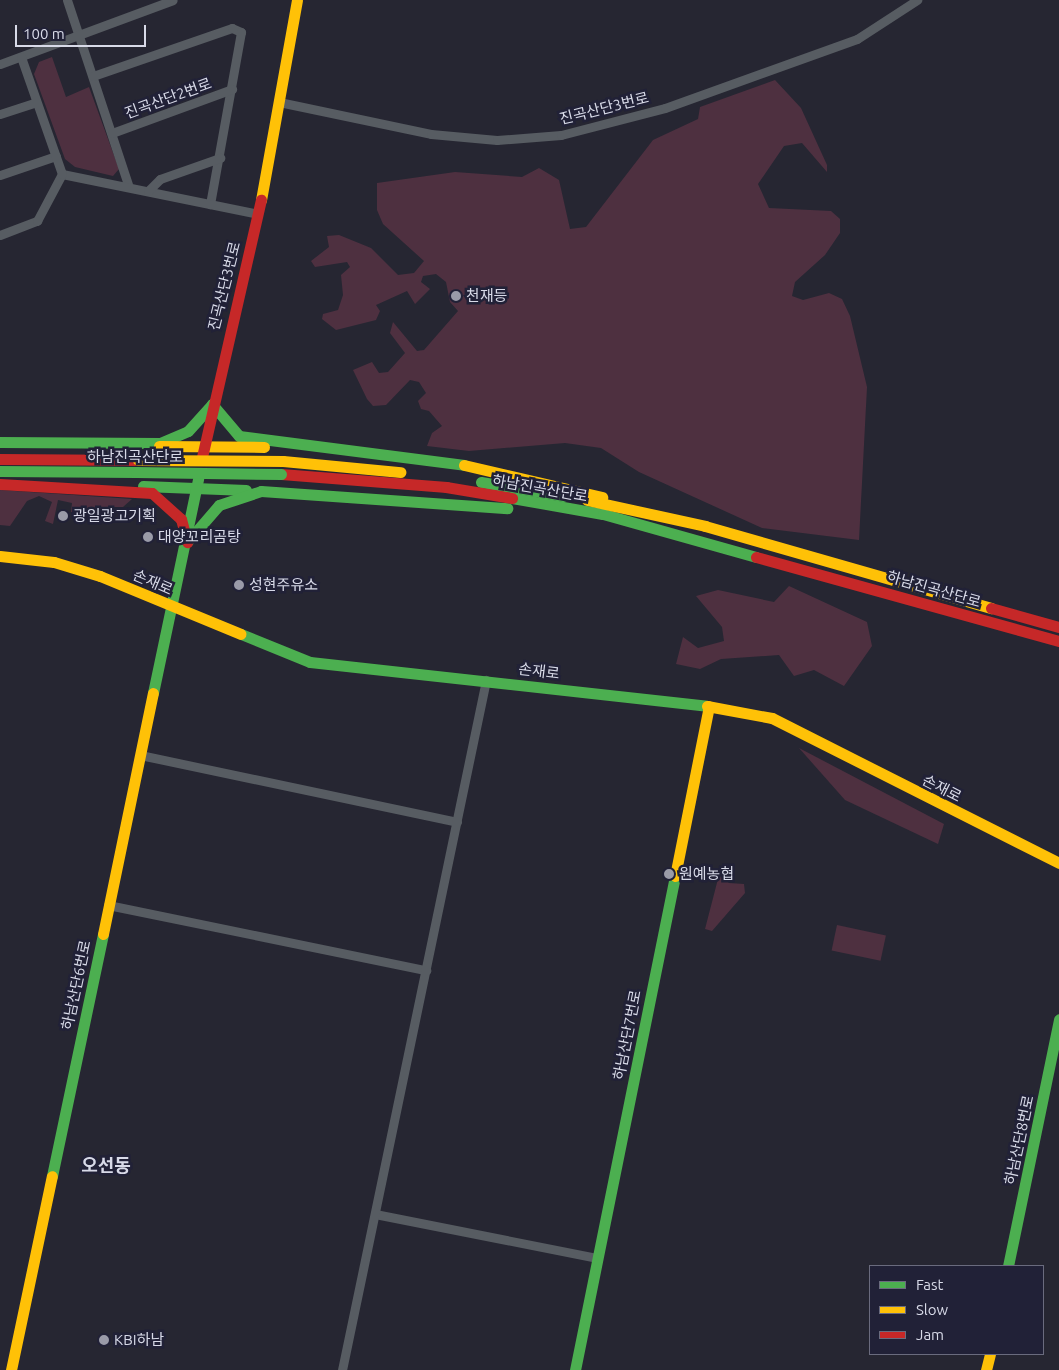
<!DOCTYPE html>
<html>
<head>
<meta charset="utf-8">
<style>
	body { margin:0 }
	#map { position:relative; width:1059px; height:1370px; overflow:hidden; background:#262632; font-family:Ubuntu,"Noto Sans KR",sans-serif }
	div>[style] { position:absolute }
	.green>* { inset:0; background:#4e3040; transform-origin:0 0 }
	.street>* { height:9px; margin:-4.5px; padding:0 4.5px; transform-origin:4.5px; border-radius:4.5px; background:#575c62 }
	.fast>* { height:11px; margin:-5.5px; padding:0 5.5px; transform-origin:5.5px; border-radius:5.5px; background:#4caf50 }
	.slow>* { height:11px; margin:-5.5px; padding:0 5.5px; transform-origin:5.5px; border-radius:5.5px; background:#ffc107 }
	.jam>* { height:11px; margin:-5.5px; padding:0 5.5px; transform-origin:5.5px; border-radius:5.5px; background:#c62828 }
	.fast-bridge>* { height:11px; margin:-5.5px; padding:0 5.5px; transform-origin:5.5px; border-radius:5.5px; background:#4caf50 }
	.slow-bridge>* { height:11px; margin:-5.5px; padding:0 5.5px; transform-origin:5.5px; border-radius:5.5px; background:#ffc107 }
	.dots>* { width:14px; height:14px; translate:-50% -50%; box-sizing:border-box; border:2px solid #212137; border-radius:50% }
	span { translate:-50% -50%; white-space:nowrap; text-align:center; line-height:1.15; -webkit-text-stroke:5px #212137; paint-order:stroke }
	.street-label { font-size:15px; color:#d8dae8 }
	.poi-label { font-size:15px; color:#d8dae8 }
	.left { translate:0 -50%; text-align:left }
	.quarter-label { font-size:18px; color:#d8dae8; font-weight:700 }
	.legend { position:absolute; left:869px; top:1265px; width:175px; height:90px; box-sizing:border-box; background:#212137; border:1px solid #6a6b7e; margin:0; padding:6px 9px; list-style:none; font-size:15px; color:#d8dae8 }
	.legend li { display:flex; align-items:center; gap:10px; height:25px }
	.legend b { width:25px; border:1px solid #6a6b7e }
	.scale { position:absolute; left:15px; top:25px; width:131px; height:22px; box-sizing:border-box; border:2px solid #d8dae8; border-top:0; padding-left:6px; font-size:15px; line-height:18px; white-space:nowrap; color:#d8dae8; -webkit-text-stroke:4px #212137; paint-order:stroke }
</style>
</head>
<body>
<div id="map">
	<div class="green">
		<i style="clip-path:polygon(52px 57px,66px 97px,89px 87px,119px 169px,113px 176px,75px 167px,65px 159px,34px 74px,39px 62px)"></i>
		<i style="clip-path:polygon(775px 80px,801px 108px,827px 165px,827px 172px,802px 143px,784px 146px,758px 184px,769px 208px,831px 211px,840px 219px,840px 233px,825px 255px,795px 282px,792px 296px,803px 300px,829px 293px,842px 299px,850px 316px,867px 387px,859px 540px,762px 528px,639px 472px,601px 448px,565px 443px,469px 451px,427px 446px,432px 433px,442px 426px,429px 411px,421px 409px,418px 401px,426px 393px,419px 382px,410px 380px,386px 405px,373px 406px,367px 399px,353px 370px,372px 362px,379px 373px,388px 372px,405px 353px,390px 333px,393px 322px,417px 351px,424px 350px,458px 311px,450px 302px,446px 282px,436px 274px,423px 276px,421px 282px,430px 289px,415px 304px,407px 291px,376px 305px,380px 311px,376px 320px,336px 330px,322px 319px,323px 314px,338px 310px,343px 295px,341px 275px,350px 267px,347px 262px,315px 267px,311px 261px,329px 247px,327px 236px,339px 235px,371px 248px,398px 275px,414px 273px,424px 261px,383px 224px,377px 210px,377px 183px,455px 172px,522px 177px,539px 168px,559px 180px,570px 229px,586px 227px,653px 140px,698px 119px,700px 107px)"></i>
		<i style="clip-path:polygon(0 490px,132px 499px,123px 507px,96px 507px,94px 517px,71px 512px,72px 503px,58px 500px,53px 524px,45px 521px,52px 502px,39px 496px,27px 501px,10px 526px,0 525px)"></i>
		<i style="clip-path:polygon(789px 586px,867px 622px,872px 646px,844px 686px,814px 670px,794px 676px,779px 655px,721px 659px,700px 669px,676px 664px,683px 637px,698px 648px,724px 641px,722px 627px,696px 596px,718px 590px,774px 602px)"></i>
		<i style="clip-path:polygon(799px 748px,944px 824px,938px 844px,845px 800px)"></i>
		<i style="clip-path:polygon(719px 875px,729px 883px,744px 884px,745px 893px,712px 931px,705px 929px)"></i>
		<i style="left:837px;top:925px;width:50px;height:26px;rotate:12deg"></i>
	</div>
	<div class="street">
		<i style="left:67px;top:0;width:197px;rotate:71.7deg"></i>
		<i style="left:0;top:64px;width:184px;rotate:-20.3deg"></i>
		<i style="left:93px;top:76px;width:147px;rotate:-19.1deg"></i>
		<i style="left:232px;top:28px;width:10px;rotate:24deg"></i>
		<i style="left:241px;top:32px;width:175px;rotate:100.2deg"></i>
		<i style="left:279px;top:102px;width:155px;rotate:11.9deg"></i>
		<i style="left:431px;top:134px;width:66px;rotate:5.2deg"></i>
		<i style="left:497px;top:140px;width:64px;rotate:-4.5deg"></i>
		<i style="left:561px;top:135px;width:107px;rotate:-14.6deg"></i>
		<i style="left:665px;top:108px;width:204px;rotate:-19.8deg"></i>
		<i style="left:857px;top:39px;width:72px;rotate:-33deg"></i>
		<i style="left:0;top:114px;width:38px;rotate:-18deg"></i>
		<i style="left:112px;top:133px;width:128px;rotate:-20.1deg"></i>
		<i style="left:62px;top:174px;width:200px;rotate:11.5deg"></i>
		<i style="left:0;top:175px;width:59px;rotate:-18.7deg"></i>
		<i style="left:148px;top:191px;width:17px;rotate:-45deg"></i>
		<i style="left:160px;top:179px;width:64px;rotate:-19.3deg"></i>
		<i style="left:0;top:235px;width:40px;rotate:-21deg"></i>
		<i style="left:37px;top:221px;width:53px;rotate:-62deg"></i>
		<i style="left:62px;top:174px;width:124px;rotate:-109.3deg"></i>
		<i style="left:140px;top:755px;width:324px;rotate:11.9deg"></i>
		<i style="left:108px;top:905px;width:325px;rotate:11.6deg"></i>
		<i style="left:375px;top:1214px;width:227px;rotate:11.2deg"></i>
		<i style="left:342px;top:1370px;width:705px;rotate:-78.21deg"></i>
	</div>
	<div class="fast">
		<i style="left:0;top:442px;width:160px;rotate:0.4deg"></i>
		<i style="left:160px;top:443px;width:30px;rotate:-23deg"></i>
		<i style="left:188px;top:431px;width:36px;rotate:-48deg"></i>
		<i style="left:212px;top:404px;width:42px;rotate:49.8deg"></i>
		<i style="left:239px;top:436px;width:227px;rotate:7.3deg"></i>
		<i style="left:0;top:471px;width:136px;rotate:0.4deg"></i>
		<i style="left:481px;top:482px;width:83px;rotate:9.7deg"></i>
		<i style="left:143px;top:486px;width:103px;rotate:2.2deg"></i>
		<i style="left:512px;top:498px;width:92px;rotate:10deg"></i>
		<i style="left:603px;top:514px;width:159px;rotate:15.7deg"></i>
		<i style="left:187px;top:542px;width:49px;rotate:-49.1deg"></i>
		<i style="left:219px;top:505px;width:44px;rotate:-18.4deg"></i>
		<i style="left:261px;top:491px;width:247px;rotate:4deg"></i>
		<i style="left:241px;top:634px;width:74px;rotate:22.1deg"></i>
		<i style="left:310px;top:662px;width:399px;rotate:6.3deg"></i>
		<i style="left:153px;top:693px;width:219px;rotate:-78.1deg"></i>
		<i style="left:52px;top:1176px;width:247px;rotate:-78.1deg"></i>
		<i style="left:1008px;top:1266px;width:252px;rotate:-78.3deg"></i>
		<i style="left:575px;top:1370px;width:504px;rotate:-78.56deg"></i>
	</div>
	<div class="slow">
		<i style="left:261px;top:200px;width:203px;rotate:-79.8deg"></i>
		<i style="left:159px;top:446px;width:105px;rotate:0.5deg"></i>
		<i style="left:283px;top:461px;width:118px;rotate:5.4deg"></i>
		<i style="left:464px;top:465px;width:142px;rotate:13.1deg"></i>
		<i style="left:587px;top:500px;width:121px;rotate:12.4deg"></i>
		<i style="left:705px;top:526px;width:298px;rotate:16deg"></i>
		<i style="left:0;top:556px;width:54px;rotate:6.3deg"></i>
		<i style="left:54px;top:562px;width:48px;rotate:16.9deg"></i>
		<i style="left:100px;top:576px;width:152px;rotate:22.4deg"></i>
		<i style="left:707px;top:706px;width:66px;rotate:10.5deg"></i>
		<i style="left:772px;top:718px;width:322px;rotate:26.8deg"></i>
		<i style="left:675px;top:876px;width:173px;rotate:-78.7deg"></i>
		<i style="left:103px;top:934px;width:246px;rotate:-78.3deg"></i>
		<i style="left:11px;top:1370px;width:198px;rotate:-78.1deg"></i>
		<i style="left:986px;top:1370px;width:16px;rotate:-76deg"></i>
	</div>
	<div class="jam">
		<i style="left:202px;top:457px;width:264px;rotate:-77.1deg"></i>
		<i style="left:0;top:459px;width:138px;rotate:0.4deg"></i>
		<i style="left:281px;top:474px;width:166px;rotate:4.5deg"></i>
		<i style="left:446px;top:487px;width:67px;rotate:9.5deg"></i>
		<i style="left:0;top:484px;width:152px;rotate:3.4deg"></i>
		<i style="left:152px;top:493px;width:39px;rotate:42deg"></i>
		<i style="left:181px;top:519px;width:24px;rotate:75deg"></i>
		<i style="left:756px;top:557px;width:314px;rotate:15.5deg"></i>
		<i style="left:991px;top:608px;width:71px;rotate:15.6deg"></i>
	</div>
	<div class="fast-bridge">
		<i style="left:136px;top:472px;width:145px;rotate:0.8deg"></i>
	</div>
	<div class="slow-bridge">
		<i style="left:138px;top:460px;width:145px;rotate:0.4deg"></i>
	</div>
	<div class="dots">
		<i style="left:456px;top:296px;background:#9a9ba8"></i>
		<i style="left:63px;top:516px;background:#9a9ba8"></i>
		<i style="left:148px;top:537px;background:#9a9ba8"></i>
		<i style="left:239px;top:585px;background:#9a9ba8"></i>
		<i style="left:669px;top:874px;background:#9a9ba8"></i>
		<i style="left:104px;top:1340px;background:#9a9ba8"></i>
	</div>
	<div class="street-label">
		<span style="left:168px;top:98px;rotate:-20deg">진곡산단2번로</span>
		<span style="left:604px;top:108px;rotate:-14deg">진곡산단3번로</span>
		<span style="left:224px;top:286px;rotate:-76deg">진곡산단3번로</span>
		<span style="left:135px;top:457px">하남진곡산단로</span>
		<span style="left:540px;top:488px;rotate:10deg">하남진곡산단로</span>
		<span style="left:153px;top:582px;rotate:23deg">손재로</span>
		<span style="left:934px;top:589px;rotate:16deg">하남진곡산단로</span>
		<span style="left:539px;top:671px;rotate:7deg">손재로</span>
		<span style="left:942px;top:788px;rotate:27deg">손재로</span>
		<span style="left:76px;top:985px;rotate:-78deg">하남산단6번로</span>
		<span style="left:627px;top:1035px;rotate:-79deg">하남산단7번로</span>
		<span style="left:1019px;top:1140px;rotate:-78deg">하남산단8번로</span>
	</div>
	<div class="poi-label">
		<span class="left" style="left:466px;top:296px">천재등</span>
		<span class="left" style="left:73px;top:516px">광일광고기획</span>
		<span class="left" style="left:158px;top:537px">대양꼬리곰탕</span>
		<span class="left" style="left:249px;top:585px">성현주유소</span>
		<span class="left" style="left:679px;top:874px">원예농협</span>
		<span class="left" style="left:114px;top:1340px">KBI하남</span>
	</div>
	<div class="quarter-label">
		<span style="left:106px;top:1165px">오선동</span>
	</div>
	<ul class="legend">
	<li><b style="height:6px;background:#4caf50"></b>Fast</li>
	<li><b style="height:6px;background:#ffc107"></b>Slow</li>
	<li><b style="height:6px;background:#c62828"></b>Jam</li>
	</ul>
	<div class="scale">100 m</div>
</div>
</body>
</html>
